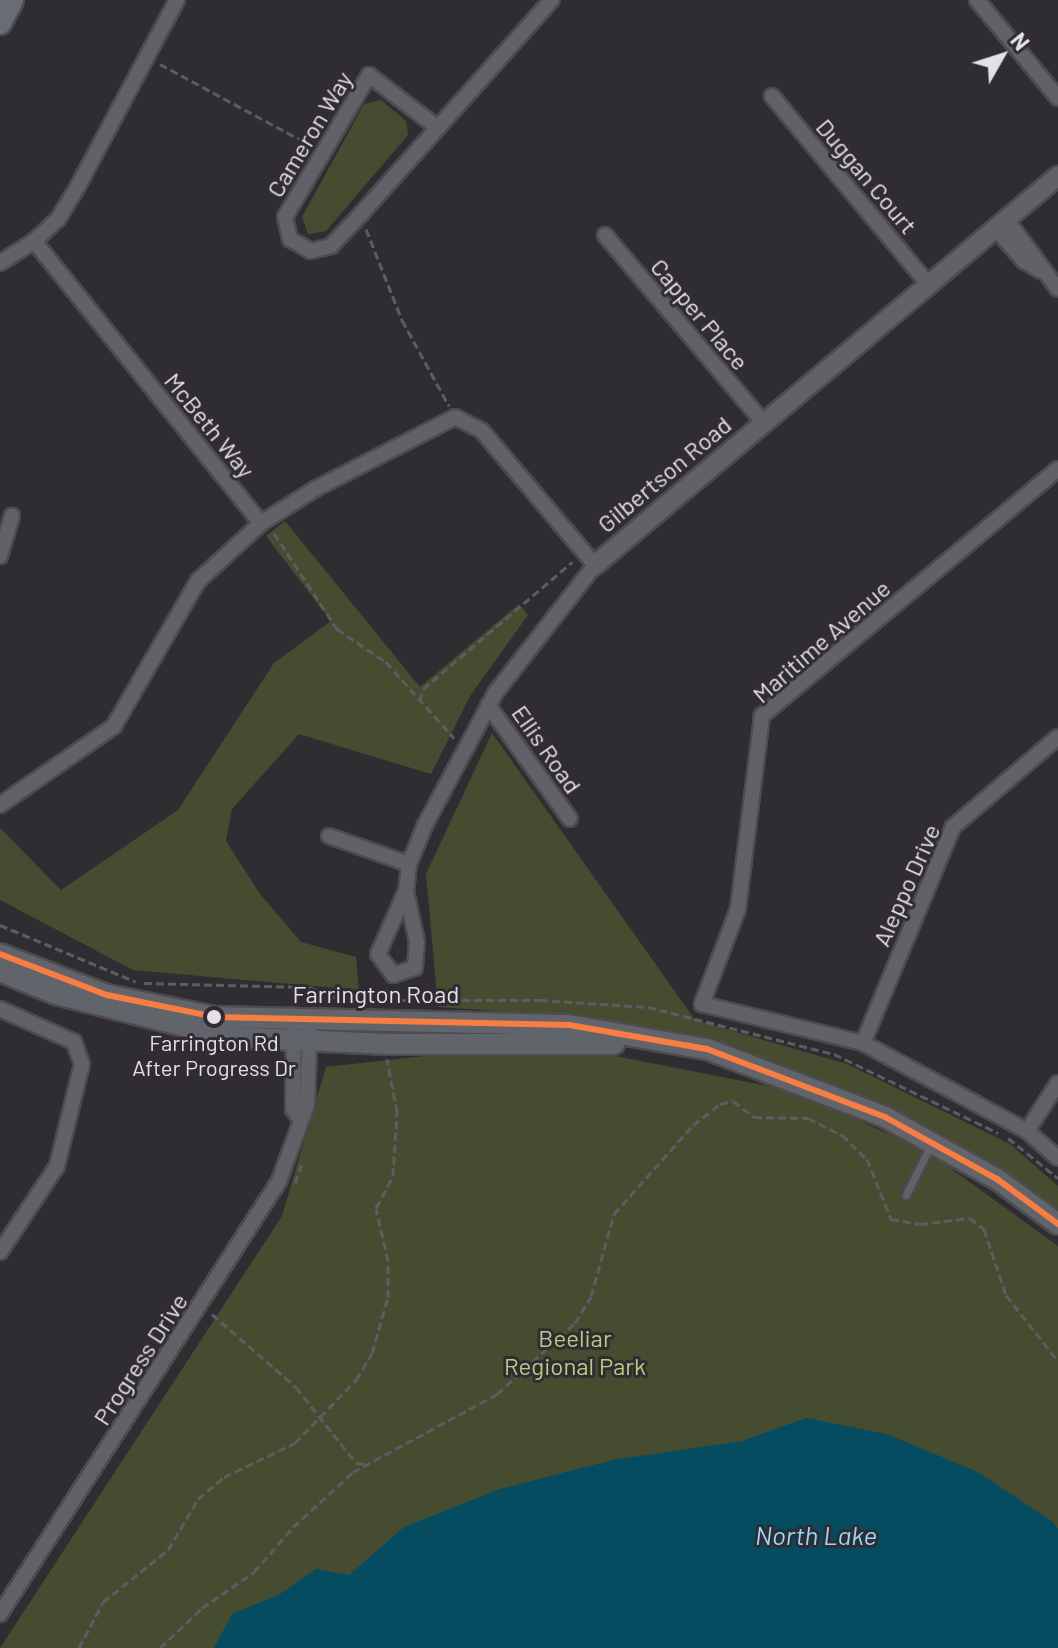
<!DOCTYPE html>
<html>
<head>
<meta charset="utf-8">
<style>
	body { margin:0 }
	#map { position:relative; width:1058px; height:1648px; overflow:hidden; background:#302d32; font-family:Barlow,sans-serif }
	div>[style] { position:absolute }
	.green>* { inset:0; background:#464c2f }
	.water>* { inset:0; background:#064c60 }
	.path>* { height:3px; margin-top:-1.5px; transform-origin:0; background:repeating-linear-gradient(90deg,#5c5d61 0 8px,transparent 0 12px) }
	.roads { filter:drop-shadow(2px 0 #4d4b4e) drop-shadow(-2px 0 #4d4b4e) drop-shadow(0 2px #4d4b4e) drop-shadow(0 -2px #4d4b4e) }
	.service>* { height:7px; margin:-3.5px; padding:0 3.5px; transform-origin:3.5px; border-radius:3.5px; background:#606268 }
	.minor>* { height:14px; margin:-7px; padding:0 7px; transform-origin:7px; border-radius:7px; background:#606268 }
	.tertiary>* { height:18px; margin:-9px; padding:0 9px; transform-origin:9px; border-radius:9px; background:#606268 }
	.secondary>* { height:20px; margin:-10px; padding:0 10px; transform-origin:10px; border-radius:10px; background:#62646c }
	.primary>* { height:22px; margin:-11px; padding:0 11px; transform-origin:11px; border-radius:11px; background:#696c75 }
	.bus-1>* { height:6px; margin:-3px; padding:0 3px; transform-origin:3px; border-radius:3px; background:#f77d43 }
	.dots>* { width:22px; height:22px; translate:-50% -50%; box-sizing:border-box; border:4px solid #312c33; border-radius:50% }
	span { translate:-50% -50%; white-space:nowrap; text-align:center; line-height:1.15; -webkit-text-stroke:6px #312c33; paint-order:stroke }
	.bus-label { font-size:22px; color:#e4e1e5 }
	.street-label { font-size:24px; color:#e4e1e5 }
	.park-label { font-size:24px; color:#bacc7e }
	.water-label { font-size:26px; color:#91dbf7; font-style:italic }
	.north { position:absolute; left:962px; top:16px; width:80px; height:80px; -webkit-text-stroke:6px #312c33; paint-order:stroke; rotate:51deg; font-size:22px; font-weight:700; line-height:32px; text-align:center; color:#e4e1e5 }
	.north::after { content:''; display:block; margin:auto; width:28px; height:36px; background:#e4e1e5; clip-path:polygon(50% 0,100% 100%,50% 72%,0 100%) }
</style>
</head>
<body>
<div id="map">
	<div class="green">
		<i style="clip-path:polygon(381px 100px,406px 121px,408px 135px,326px 231px,308px 234px,302px 217px,364px 104px)"></i>
		<i style="clip-path:polygon(285px 521px,420px 687px,519px 604px,528px 615px,470px 696px,431px 774px,299px 734px,232px 809px,226px 841px,260px 894px,301px 942px,356px 957px,359px 990px,133px 970px,0 900px,0 828px,61px 890px,178px 810px,274px 663px,331px 621px,266px 536px)"></i>
		<i style="clip-path:polygon(492px 733px,695px 1020px,847px 1064px,1010px 1144px,1058px 1186px,1058px 1215px,997px 1169px,917px 1121px,738px 1047px,588px 1017px,438px 1007px,426px 874px)"></i>
		<i style="clip-path:polygon(452px 1053px,610px 1055px,794px 1091px,928px 1152px,1058px 1246px,1058px 1648px,0 1648px,282px 1216px,326px 1067px)"></i>
	</div>
	<div class="water">
		<i style="clip-path:polygon(806px 1418px,887px 1434px,978px 1472px,1053px 1522px,1058px 1529px,1058px 1648px,214px 1648px,232px 1614px,280px 1594px,316px 1569px,349px 1575px,404px 1527px,500px 1489px,613px 1460px,742px 1441px)"></i>
	</div>
	<div class="path">
		<i style="left:160px;top:64px;width:173px;rotate:28.3deg"></i>
		<i style="left:366px;top:229px;width:98px;rotate:68.4deg"></i>
		<i style="left:402px;top:320px;width:98px;rotate:61.3deg"></i>
		<i style="left:274px;top:533px;width:115px;rotate:56.7deg"></i>
		<i style="left:337px;top:629px;width:59px;rotate:34deg"></i>
		<i style="left:386px;top:662px;width:102px;rotate:48.2deg"></i>
		<i style="left:420px;top:701px;width:12px;rotate:-76deg"></i>
		<i style="left:423px;top:689px;width:196px;rotate:-40.4deg"></i>
		<i style="left:0;top:925px;width:147px;rotate:22.7deg"></i>
		<i style="left:144px;top:983px;width:165px;rotate:1.4deg"></i>
		<i style="left:309px;top:987px;width:35px;rotate:22deg"></i>
		<i style="left:342px;top:1000px;width:198px"></i>
		<i style="left:540px;top:1000px;width:108px;rotate:3.7deg"></i>
		<i style="left:648px;top:1007px;width:192px;rotate:14.2deg"></i>
		<i style="left:834px;top:1054px;width:182px;rotate:25.7deg"></i>
		<i style="left:309px;top:987px;width:17px;rotate:87deg"></i>
		<i style="left:1008px;top:1138px;width:64px;rotate:38.7deg"></i>
		<i style="left:295px;top:1183px;width:20px;rotate:-70deg"></i>
		<i style="left:212px;top:1314px;width:111px;rotate:41deg"></i>
		<i style="left:296px;top:1387px;width:97px;rotate:51.7deg"></i>
		<i style="left:356px;top:1463px;width:9px;rotate:6deg"></i>
		<i style="left:79px;top:1648px;width:52px;rotate:-62.4deg"></i>
		<i style="left:103px;top:1602px;width:83px;rotate:-38.7deg"></i>
		<i style="left:168px;top:1550px;width:59px;rotate:-59.5deg"></i>
		<i style="left:198px;top:1499px;width:34px;rotate:-40deg"></i>
		<i style="left:224px;top:1477px;width:79px;rotate:-25.6deg"></i>
		<i style="left:295px;top:1443px;width:88px;rotate:-45.9deg"></i>
		<i style="left:356px;top:1380px;width:31px;rotate:-59deg"></i>
		<i style="left:372px;top:1353px;width:58px;rotate:-74.1deg"></i>
		<i style="left:388px;top:1297px;width:36px;rotate:-90deg"></i>
		<i style="left:388px;top:1261px;width:54px;rotate:-102.8deg"></i>
		<i style="left:376px;top:1208px;width:36px;rotate:-62deg"></i>
		<i style="left:393px;top:1176px;width:64px;rotate:-86.4deg"></i>
		<i style="left:397px;top:1112px;width:54px;rotate:-100.7deg"></i>
		<i style="left:160px;top:1648px;width:58px;rotate:-43.6deg"></i>
		<i style="left:202px;top:1608px;width:63px;rotate:-34.7deg"></i>
		<i style="left:254px;top:1572px;width:60px;rotate:-49.1deg"></i>
		<i style="left:293px;top:1527px;width:81px;rotate:-42.5deg"></i>
		<i style="left:353px;top:1472px;width:164px;rotate:-28.4deg"></i>
		<i style="left:497px;top:1394px;width:105px;rotate:-42.3deg"></i>
		<i style="left:575px;top:1323px;width:31px;rotate:-59deg"></i>
		<i style="left:591px;top:1296px;width:85px;rotate:-74.3deg"></i>
		<i style="left:614px;top:1214px;width:119px;rotate:-48.4deg"></i>
		<i style="left:693px;top:1125px;width:34px;rotate:-38deg"></i>
		<i style="left:720px;top:1104px;width:13px;rotate:-13deg"></i>
		<i style="left:733px;top:1101px;width:26px;rotate:37deg"></i>
		<i style="left:754px;top:1117px;width:54px;rotate:1.1deg"></i>
		<i style="left:808px;top:1118px;width:38px;rotate:27deg"></i>
		<i style="left:842px;top:1135px;width:35px;rotate:44deg"></i>
		<i style="left:867px;top:1159px;width:65px;rotate:68.2deg"></i>
		<i style="left:891px;top:1219px;width:29px;rotate:10deg"></i>
		<i style="left:920px;top:1224px;width:50px;rotate:-6.8deg"></i>
		<i style="left:970px;top:1218px;width:18px;rotate:38deg"></i>
		<i style="left:984px;top:1229px;width:70px;rotate:71.6deg"></i>
		<i style="left:1006px;top:1295px;width:84px;rotate:51.8deg"></i>
	</div>
	<div class="roads">
		<div class="service">
			<i style="left:906px;top:1195px;width:55px;rotate:-63.9deg"></i>
		</div>
		<div class="minor">
			<i style="left:177px;top:0;width:211px;rotate:118deg"></i>
			<i style="left:78px;top:186px;width:39px;rotate:121deg"></i>
			<i style="left:58px;top:219px;width:33px;rotate:137deg"></i>
			<i style="left:34px;top:241px;width:362px;rotate:51.2deg"></i>
			<i style="left:261px;top:523px;width:64px;rotate:-32.2deg"></i>
			<i style="left:315px;top:489px;width:157px;rotate:-27.2deg"></i>
			<i style="left:455px;top:417px;width:30px;rotate:27deg"></i>
			<i style="left:482px;top:431px;width:175px;rotate:49.9deg"></i>
			<i style="left:595px;top:565px;width:161px;rotate:127.9deg"></i>
			<i style="left:496px;top:692px;width:151px;rotate:118.1deg"></i>
			<i style="left:425px;top:825px;width:42px;rotate:112.3deg"></i>
			<i style="left:409px;top:864px;width:27px;rotate:96deg"></i>
			<i style="left:406px;top:891px;width:69px;rotate:114deg"></i>
			<i style="left:378px;top:954px;width:26px;rotate:54deg"></i>
			<i style="left:393px;top:975px;width:23px;rotate:-18deg"></i>
			<i style="left:415px;top:968px;width:26px;rotate:-86deg"></i>
			<i style="left:417px;top:942px;width:52px;rotate:-102.2deg"></i>
			<i style="left:977px;top:0;width:127px;rotate:50.4deg"></i>
			<i style="left:772px;top:96px;width:244px;rotate:50.3deg"></i>
			<i style="left:438px;top:128px;width:87px;rotate:-142.5deg"></i>
			<i style="left:369px;top:75px;width:165px;rotate:120.6deg"></i>
			<i style="left:285px;top:217px;width:23px;rotate:77deg"></i>
			<i style="left:290px;top:239px;width:24px;rotate:30deg"></i>
			<i style="left:311px;top:251px;width:21px;rotate:-14deg"></i>
			<i style="left:331px;top:246px;width:44px;rotate:-46.8deg"></i>
			<i style="left:361px;top:214px;width:287px;rotate:-48.3deg"></i>
			<i style="left:1006px;top:219px;width:87px;rotate:53.4deg"></i>
			<i style="left:995px;top:228px;width:44px;rotate:48.7deg"></i>
			<i style="left:1024px;top:261px;width:20px;rotate:30deg"></i>
			<i style="left:605px;top:235px;width:245px;rotate:49.8deg"></i>
			<i style="left:0;top:263px;width:40px;rotate:-32.9deg"></i>
			<i style="left:1058px;top:469px;width:386px;rotate:140.2deg"></i>
			<i style="left:762px;top:716px;width:194px;rotate:97.1deg"></i>
			<i style="left:738px;top:909px;width:102px;rotate:110.8deg"></i>
			<i style="left:702px;top:1004px;width:166px;rotate:13.6deg"></i>
			<i style="left:863px;top:1043px;width:186px;rotate:28.2deg"></i>
			<i style="left:1027px;top:1131px;width:41px;rotate:41.1deg"></i>
			<i style="left:0;top:556px;width:42px;rotate:-73.3deg"></i>
			<i style="left:488px;top:705px;width:140px;rotate:54.3deg"></i>
			<i style="left:0;top:805px;width:139px;rotate:-34.7deg"></i>
			<i style="left:114px;top:726px;width:168px;rotate:-59.9deg"></i>
			<i style="left:198px;top:581px;width:86px;rotate:-42.6deg"></i>
			<i style="left:329px;top:836px;width:85px;rotate:19.3deg"></i>
			<i style="left:0;top:1009px;width:81px;rotate:24deg"></i>
			<i style="left:74px;top:1042px;width:23px;rotate:70deg"></i>
			<i style="left:82px;top:1064px;width:105px;rotate:103.8deg"></i>
			<i style="left:57px;top:1166px;width:103px;rotate:123.5deg"></i>
			<i style="left:294px;top:1021px;width:88px;rotate:90.7deg"></i>
			<i style="left:293px;top:1109px;width:12px;rotate:55deg"></i>
			<i style="left:863px;top:1043px;width:234px;rotate:-67.4deg"></i>
			<i style="left:953px;top:827px;width:138px;rotate:-40.6deg"></i>
			<i style="left:1027px;top:1131px;width:57px;rotate:-57.1deg"></i>
			<i style="left:0;top:1614px;width:515px;rotate:-57.2deg"></i>
			<i style="left:279px;top:1181px;width:81px;rotate:-69.8deg"></i>
			<i style="left:307px;top:1105px;width:84px;rotate:-88deg"></i>
		</div>
		<div class="tertiary">
			<i style="left:595px;top:565px;width:605px;rotate:-40.04deg"></i>
		</div>
		<div class="secondary">
			<i style="left:0;top:954px;width:115px;rotate:21deg"></i>
			<i style="left:107px;top:995px;width:110px;rotate:11.5deg"></i>
			<i style="left:215px;top:1017px;width:354px;rotate:1.3deg"></i>
			<i style="left:569px;top:1025px;width:140px;rotate:9.9deg"></i>
			<i style="left:707px;top:1049px;width:191px;rotate:20.9deg"></i>
			<i style="left:885px;top:1117px;width:128px;rotate:29deg"></i>
			<i style="left:997px;top:1179px;width:76px;rotate:36.4deg"></i>
			<i style="left:0;top:971px;width:61px;rotate:22.3deg"></i>
			<i style="left:56px;top:994px;width:177px;rotate:14deg"></i>
			<i style="left:228px;top:1037px;width:160px;rotate:2.5deg"></i>
			<i style="left:388px;top:1044px;width:226px"></i>
		</div>
		<div class="primary">
			<i style="left:0;top:23px;width:26px;rotate:-62deg"></i>
		</div>
	</div>
	<div class="bus-1">
		<i style="left:0;top:954px;width:115px;rotate:21deg"></i>
		<i style="left:107px;top:995px;width:110px;rotate:11.5deg"></i>
		<i style="left:215px;top:1017px;width:354px;rotate:1.3deg"></i>
		<i style="left:569px;top:1025px;width:140px;rotate:9.9deg"></i>
		<i style="left:707px;top:1049px;width:191px;rotate:20.9deg"></i>
		<i style="left:885px;top:1117px;width:128px;rotate:29deg"></i>
		<i style="left:997px;top:1179px;width:76px;rotate:36.4deg"></i>
	</div>
	<div class="dots">
		<i style="left:214px;top:1017px;background:#e4e1e5"></i>
	</div>
	<div class="bus-label">
		<span style="left:214px;top:1055px">Farrington Rd<br>After Progress Dr</span>
	</div>
	<div class="street-label">
		<span style="left:309px;top:134px;rotate:-59deg">Cameron Way</span>
		<span style="left:867px;top:176px;rotate:50deg">Duggan Court</span>
		<span style="left:700px;top:314px;rotate:50deg">Capper Place</span>
		<span style="left:210px;top:425px;rotate:51deg">McBeth Way</span>
		<span style="left:664px;top:474px;rotate:-40deg">Gilbertson Road</span>
		<span style="left:821px;top:641px;rotate:-41deg">Maritime Avenue</span>
		<span style="left:547px;top:749px;rotate:55deg">Ellis Road</span>
		<span style="left:906px;top:885px;rotate:-66deg">Aleppo Drive</span>
		<span style="left:376px;top:994px">Farrington Road</span>
		<span style="left:140px;top:1359px;rotate:-57deg">Progress Drive</span>
	</div>
	<div class="park-label">
		<span style="left:575px;top:1352px">Beeliar<br>Regional Park</span>
	</div>
	<div class="water-label">
		<span style="left:816px;top:1535px">North Lake</span>
	</div>
	<div class="north">N</div>
</div>
</body>
</html>
